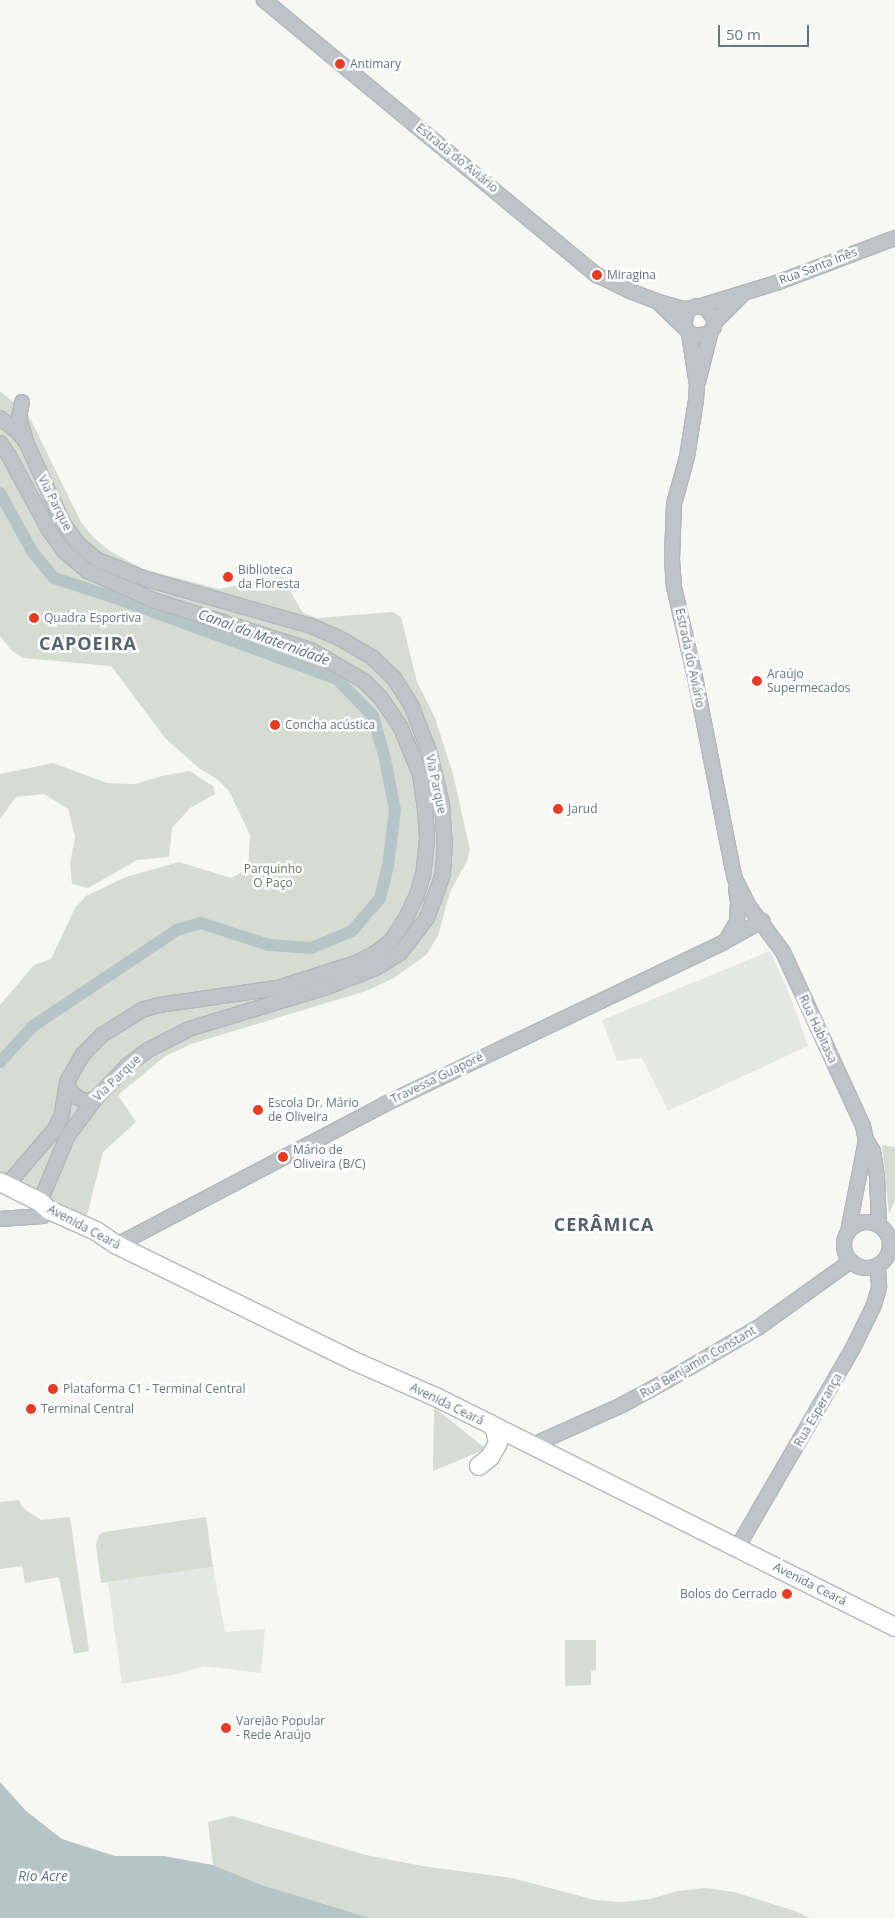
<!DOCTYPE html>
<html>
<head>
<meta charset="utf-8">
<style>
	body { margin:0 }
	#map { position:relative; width:895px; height:1918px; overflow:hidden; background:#f7f7f4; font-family:"Open Sans",sans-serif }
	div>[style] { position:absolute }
	.built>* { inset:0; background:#e5e7e5 }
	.green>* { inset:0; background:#d7dcd3 }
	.water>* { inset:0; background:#b5c5c7 }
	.canal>* { height:12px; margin:-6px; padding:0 6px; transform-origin:6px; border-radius:6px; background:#b5c5c7 }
	.roads { filter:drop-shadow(1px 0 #b1b8bb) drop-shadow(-1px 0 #b1b8bb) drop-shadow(0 1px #b1b8bb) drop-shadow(0 -1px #b1b8bb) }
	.tertiary>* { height:14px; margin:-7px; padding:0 7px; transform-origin:7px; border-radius:7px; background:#bec4c7 }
	.tertiary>.ring { margin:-7px; padding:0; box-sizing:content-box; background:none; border:14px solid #bec4c7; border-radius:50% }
	.primary>* { height:18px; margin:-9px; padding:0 9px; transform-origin:9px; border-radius:9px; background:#fff }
	.dots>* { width:14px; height:14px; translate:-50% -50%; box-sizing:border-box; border:2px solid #fff; border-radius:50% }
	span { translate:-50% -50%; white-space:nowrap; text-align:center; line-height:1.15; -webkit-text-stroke:5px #fff; paint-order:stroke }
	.poi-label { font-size:12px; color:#617680 }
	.left { translate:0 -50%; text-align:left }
	.right { translate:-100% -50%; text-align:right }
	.street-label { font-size:12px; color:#617680 }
	.park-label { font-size:12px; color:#677861 }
	.water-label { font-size:14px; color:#5c767b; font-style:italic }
	.district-label { font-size:18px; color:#54636b; font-weight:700; letter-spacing:1px }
	.scale { position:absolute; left:718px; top:25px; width:91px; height:22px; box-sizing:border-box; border:2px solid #617680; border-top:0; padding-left:6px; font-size:15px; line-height:18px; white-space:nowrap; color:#617680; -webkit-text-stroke:4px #fff; paint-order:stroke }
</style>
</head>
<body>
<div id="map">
	<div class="built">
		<i style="clip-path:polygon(770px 951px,791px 998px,808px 1046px,668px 1111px,642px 1058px,617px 1061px,602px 1020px)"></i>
		<i style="clip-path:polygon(213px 1567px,225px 1632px,265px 1629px,261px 1673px,204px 1666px,177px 1674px,122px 1684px,108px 1582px)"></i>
	</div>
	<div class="green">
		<i style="clip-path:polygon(0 391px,28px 414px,81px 522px,94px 538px,110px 551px,143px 569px,219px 589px,282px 577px,303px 613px,317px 618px,393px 612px,401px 617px,417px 682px,435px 718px,453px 774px,470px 850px,467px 861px,450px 892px,438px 936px,426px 955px,394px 978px,366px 991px,191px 1044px,164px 1057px,118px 1095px,136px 1122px,103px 1152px,85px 1223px,0 1173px,0 1005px,34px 965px,51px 959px,75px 908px,86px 896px,126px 877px,179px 862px,231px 878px,248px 869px,250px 835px,229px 791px,218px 780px,199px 768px,166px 739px,111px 666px,23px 658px,11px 650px,0 636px)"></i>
		<i style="clip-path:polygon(53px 763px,107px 783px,135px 784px,162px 776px,190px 771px,214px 787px,215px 794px,190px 808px,172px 828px,169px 857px,137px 860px,88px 888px,72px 884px,70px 864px,75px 837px,68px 809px,44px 794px,16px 797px,0 819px,0 774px)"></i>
		<i style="clip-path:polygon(882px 1145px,895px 1147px,895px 1200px,889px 1214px)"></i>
		<i style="clip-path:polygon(434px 1407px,486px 1449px,433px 1471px)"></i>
		<i style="clip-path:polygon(19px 1500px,23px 1508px,41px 1520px,70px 1517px,89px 1651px,74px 1654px,59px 1577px,25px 1583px,22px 1566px,0 1569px,0 1502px)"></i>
		<i style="clip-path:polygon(206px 1517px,213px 1567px,101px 1583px,96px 1545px,99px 1535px,104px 1532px)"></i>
		<i style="clip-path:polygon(565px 1640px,596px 1640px,596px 1670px,591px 1671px,591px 1685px,565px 1686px)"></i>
		<i style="clip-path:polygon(232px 1816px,366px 1855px,422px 1866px,512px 1878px,595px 1900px,622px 1902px,650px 1899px,678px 1891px,706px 1888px,734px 1892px,795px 1911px,810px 1918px,370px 1918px,262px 1885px,213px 1865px,208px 1822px)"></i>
	</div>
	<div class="water">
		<i style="clip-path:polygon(0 1782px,26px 1811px,62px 1839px,115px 1856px,164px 1856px,213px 1865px,262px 1885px,370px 1918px,0 1918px)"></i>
	</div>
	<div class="canal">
		<i style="left:0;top:493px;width:66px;rotate:61.1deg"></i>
		<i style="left:32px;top:551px;width:35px;rotate:51deg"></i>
		<i style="left:54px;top:578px;width:62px;rotate:17.9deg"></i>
		<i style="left:113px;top:597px;width:239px;rotate:20.1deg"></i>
		<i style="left:337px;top:679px;width:52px;rotate:45.8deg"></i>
		<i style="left:373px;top:716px;width:45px;rotate:74.4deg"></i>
		<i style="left:385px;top:759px;width:52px;rotate:78.9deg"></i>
		<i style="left:395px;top:810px;width:56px;rotate:97.1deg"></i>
		<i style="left:388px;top:866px;width:33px;rotate:104deg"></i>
		<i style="left:380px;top:898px;width:43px;rotate:130.3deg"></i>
		<i style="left:352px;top:931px;width:44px;rotate:157.5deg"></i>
		<i style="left:311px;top:948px;width:42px;rotate:-175.9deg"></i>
		<i style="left:269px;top:945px;width:71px;rotate:-162.1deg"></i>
		<i style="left:201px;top:923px;width:25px;rotate:164deg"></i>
		<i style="left:177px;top:930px;width:173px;rotate:146.3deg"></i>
		<i style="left:33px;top:1026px;width:49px;rotate:132.5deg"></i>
	</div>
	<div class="roads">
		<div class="tertiary">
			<i style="left:264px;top:0;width:432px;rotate:39.6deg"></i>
			<i style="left:597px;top:275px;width:37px;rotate:26deg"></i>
			<i style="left:630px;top:291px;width:31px;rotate:21deg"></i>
			<i style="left:659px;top:302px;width:26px;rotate:16deg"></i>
			<i style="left:684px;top:309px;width:7px;rotate:-8deg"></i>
			<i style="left:661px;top:305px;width:45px;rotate:44.1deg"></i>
			<i style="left:693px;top:336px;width:15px;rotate:-8deg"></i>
			<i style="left:708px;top:334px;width:9px;rotate:-49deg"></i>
			<i style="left:714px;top:327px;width:8px;rotate:-90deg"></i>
			<i style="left:714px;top:319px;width:14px;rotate:-126deg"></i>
			<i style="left:706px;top:308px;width:10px;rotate:-169deg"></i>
			<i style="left:696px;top:306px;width:10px;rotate:151deg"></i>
			<i style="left:687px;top:311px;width:15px;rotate:101deg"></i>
			<i style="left:701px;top:306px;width:82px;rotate:-17.1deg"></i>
			<i style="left:779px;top:282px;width:124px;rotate:-20.8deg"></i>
			<i style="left:714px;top:323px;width:40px;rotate:-45deg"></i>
			<i style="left:689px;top:334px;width:52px;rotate:81.1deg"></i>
			<i style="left:697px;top:385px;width:15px;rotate:94deg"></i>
			<i style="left:696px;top:400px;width:58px;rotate:99deg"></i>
			<i style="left:687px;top:457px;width:49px;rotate:105.5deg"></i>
			<i style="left:674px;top:504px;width:55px;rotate:92.1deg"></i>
			<i style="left:672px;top:559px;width:28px;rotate:86deg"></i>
			<i style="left:674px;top:587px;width:92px;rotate:76.9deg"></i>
			<i style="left:695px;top:677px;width:193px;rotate:78.9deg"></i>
			<i style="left:732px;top:866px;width:13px;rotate:77deg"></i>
			<i style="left:735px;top:879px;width:29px;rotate:63deg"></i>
			<i style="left:748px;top:905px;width:59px;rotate:53.3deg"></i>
			<i style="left:783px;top:952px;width:192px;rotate:65.3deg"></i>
			<i style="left:863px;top:1126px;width:14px;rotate:78deg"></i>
			<i style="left:866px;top:1140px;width:13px;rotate:58deg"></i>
			<i style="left:873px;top:1151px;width:26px;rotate:81deg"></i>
			<i style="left:877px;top:1177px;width:48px;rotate:87.6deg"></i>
			<i style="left:698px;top:382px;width:53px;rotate:-75.7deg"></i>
			<i style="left:22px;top:402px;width:16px;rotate:101deg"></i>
			<i style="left:19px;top:418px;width:21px;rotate:73deg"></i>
			<i style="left:0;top:418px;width:20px;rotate:37deg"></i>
			<i style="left:16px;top:430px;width:16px;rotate:50deg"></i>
			<i style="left:26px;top:442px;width:89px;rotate:65.4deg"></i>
			<i style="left:63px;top:523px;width:26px;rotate:54deg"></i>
			<i style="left:78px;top:544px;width:26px;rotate:39deg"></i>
			<i style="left:98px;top:560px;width:52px;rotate:21.6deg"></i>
			<i style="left:146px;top:579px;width:172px;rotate:15.9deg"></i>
			<i style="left:311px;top:626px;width:30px;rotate:23deg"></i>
			<i style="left:339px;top:638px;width:39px;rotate:30deg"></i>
			<i style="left:373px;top:658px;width:29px;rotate:44deg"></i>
			<i style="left:394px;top:678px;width:34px;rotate:58deg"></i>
			<i style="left:412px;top:707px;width:50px;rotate:69deg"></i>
			<i style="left:430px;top:754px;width:51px;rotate:76.5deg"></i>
			<i style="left:442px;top:804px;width:39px;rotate:86deg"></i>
			<i style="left:445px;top:843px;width:31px;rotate:94deg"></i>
			<i style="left:443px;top:874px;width:47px;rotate:110deg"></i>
			<i style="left:427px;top:918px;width:44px;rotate:127.6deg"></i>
			<i style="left:400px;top:953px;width:28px;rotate:148deg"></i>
			<i style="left:376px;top:968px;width:53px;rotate:158.8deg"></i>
			<i style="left:327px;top:987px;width:144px;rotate:163.1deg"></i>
			<i style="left:189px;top:1029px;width:46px;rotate:152.9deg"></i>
			<i style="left:148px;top:1050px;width:26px;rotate:143deg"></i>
			<i style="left:127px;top:1066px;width:46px;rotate:134.1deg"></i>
			<i style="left:95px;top:1099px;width:47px;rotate:126.4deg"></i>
			<i style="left:67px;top:1137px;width:70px;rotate:112.6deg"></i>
			<i style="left:0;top:443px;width:16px;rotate:55deg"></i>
			<i style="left:9px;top:456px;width:84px;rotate:61.6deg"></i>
			<i style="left:49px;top:530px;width:27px;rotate:54deg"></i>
			<i style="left:65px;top:552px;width:30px;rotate:40deg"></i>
			<i style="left:88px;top:571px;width:71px;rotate:24deg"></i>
			<i style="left:153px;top:600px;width:166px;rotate:17.6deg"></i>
			<i style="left:311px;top:650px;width:61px;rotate:30.3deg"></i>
			<i style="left:364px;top:681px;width:24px;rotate:45deg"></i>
			<i style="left:381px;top:698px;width:36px;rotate:56deg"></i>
			<i style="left:401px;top:728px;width:50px;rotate:67.6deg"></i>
			<i style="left:420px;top:774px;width:34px;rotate:82deg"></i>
			<i style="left:425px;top:808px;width:31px;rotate:86deg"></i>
			<i style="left:427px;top:839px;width:36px;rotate:96deg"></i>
			<i style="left:423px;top:875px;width:21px;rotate:107deg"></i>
			<i style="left:417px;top:895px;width:25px;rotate:116deg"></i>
			<i style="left:406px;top:918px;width:27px;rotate:123deg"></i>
			<i style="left:391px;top:941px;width:21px;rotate:143deg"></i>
			<i style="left:374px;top:954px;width:20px;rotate:153deg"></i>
			<i style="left:356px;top:963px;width:83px;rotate:162.4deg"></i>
			<i style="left:277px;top:988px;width:119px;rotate:171.8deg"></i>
			<i style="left:159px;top:1005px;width:18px;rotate:164deg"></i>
			<i style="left:142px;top:1010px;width:47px;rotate:148deg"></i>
			<i style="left:102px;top:1035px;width:27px;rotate:135deg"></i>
			<i style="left:83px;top:1054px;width:32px;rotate:120deg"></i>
			<i style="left:67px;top:1082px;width:32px;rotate:99deg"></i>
			<i style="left:62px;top:1114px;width:17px;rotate:115deg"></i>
			<i style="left:55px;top:1129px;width:74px;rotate:130.6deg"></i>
			<i style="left:727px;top:939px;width:20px;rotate:-60deg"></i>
			<i style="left:737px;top:922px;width:20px;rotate:-87deg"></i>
			<i style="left:738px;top:902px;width:13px;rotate:-99deg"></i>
			<i style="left:67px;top:1082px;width:11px;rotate:68deg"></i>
			<i style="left:71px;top:1092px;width:9px;rotate:41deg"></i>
			<i style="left:78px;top:1098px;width:8px;rotate:23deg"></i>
			<i style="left:85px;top:1101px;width:10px;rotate:-11deg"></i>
			<i style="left:0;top:1219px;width:43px;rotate:-4deg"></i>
			<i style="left:43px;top:1216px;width:8px;rotate:-45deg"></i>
			<i class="ring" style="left:844px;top:1222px;width:32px;height:32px"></i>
			<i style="left:848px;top:1232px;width:94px;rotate:-78.9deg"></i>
			<i style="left:117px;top:1245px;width:303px;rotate:-27.7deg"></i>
			<i style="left:385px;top:1104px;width:373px;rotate:-25.5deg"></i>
			<i style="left:722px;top:943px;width:46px;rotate:-28.8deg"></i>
			<i style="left:533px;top:1445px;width:98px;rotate:-24.2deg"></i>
			<i style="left:622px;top:1405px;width:52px;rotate:-28.5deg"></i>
			<i style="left:668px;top:1380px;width:105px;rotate:-30.2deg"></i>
			<i style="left:759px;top:1327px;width:113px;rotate:-35.7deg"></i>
			<i style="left:737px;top:1548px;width:231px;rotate:-59.9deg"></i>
			<i style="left:853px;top:1348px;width:48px;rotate:-64deg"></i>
			<i style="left:874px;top:1305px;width:19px;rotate:-74deg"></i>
			<i style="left:879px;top:1287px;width:22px;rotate:-93deg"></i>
		</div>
		<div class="primary">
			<i style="left:0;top:1182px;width:45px;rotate:26.6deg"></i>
			<i style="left:40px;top:1202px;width:12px;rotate:42deg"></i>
			<i style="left:49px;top:1210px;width:51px;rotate:24.1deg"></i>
			<i style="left:96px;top:1231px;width:25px;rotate:34deg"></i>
			<i style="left:117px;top:1245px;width:264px;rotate:26.1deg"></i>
			<i style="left:354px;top:1361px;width:92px;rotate:23.8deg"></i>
			<i style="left:438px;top:1398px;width:511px;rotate:26.62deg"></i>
			<i style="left:479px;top:1466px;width:14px;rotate:-39deg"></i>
			<i style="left:490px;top:1457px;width:16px;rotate:-60deg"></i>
			<i style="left:498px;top:1443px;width:14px;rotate:-102deg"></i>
			<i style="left:495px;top:1429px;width:8px;rotate:-135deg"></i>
		</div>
	</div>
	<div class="dots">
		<i style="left:340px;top:64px;background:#e73b24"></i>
		<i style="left:597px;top:275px;background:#e73b24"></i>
		<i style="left:228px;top:577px;background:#e73b24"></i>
		<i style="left:34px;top:618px;background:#e73b24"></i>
		<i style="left:757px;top:681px;background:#e73b24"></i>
		<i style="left:275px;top:725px;background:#e73b24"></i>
		<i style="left:558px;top:809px;background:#e73b24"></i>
		<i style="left:258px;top:1110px;background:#e73b24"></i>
		<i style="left:283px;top:1157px;background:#e73b24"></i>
		<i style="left:53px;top:1389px;background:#e73b24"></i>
		<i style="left:31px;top:1409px;background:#e73b24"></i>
		<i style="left:787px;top:1594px;background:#e73b24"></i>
		<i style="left:226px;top:1728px;background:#e73b24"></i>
	</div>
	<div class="poi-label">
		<span class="left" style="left:350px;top:64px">Antimary</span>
		<span class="left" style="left:607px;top:275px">Miragina</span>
		<span class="left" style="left:238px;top:577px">Biblioteca<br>da Floresta</span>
		<span class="left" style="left:44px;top:618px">Quadra Esportiva</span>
		<span class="left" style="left:767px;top:681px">Araújo<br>Supermecados</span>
		<span class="left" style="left:285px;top:725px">Concha acústica</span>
		<span class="left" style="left:568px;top:809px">Jarud</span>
		<span class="left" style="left:268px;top:1110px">Escola Dr. Mário<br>de Oliveira</span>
		<span class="left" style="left:293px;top:1157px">Mário de<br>Oliveira (B/C)</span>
		<span class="left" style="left:63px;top:1389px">Plataforma C1 - Terminal Central</span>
		<span class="left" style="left:41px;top:1409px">Terminal Central</span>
		<span class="right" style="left:777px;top:1594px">Bolos do Cerrado</span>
		<span class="left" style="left:236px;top:1728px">Varejão Popular<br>- Rede Araújo</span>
	</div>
	<div class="street-label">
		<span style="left:457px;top:158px;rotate:39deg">Estrada do Aviário</span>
		<span style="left:818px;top:266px;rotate:-21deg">Rua Santa Inês</span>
		<span style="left:55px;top:503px;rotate:63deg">Via Parque</span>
		<span style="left:690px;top:658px;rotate:78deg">Estrada do Aviário</span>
		<span style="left:436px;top:784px;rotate:78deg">Via Parque</span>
		<span style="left:818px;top:1029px;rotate:65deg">Rua Habitasa</span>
		<span style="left:117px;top:1078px;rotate:-44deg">Via Parque</span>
		<span style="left:437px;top:1078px;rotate:-26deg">Travessa Guaporé</span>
		<span style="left:84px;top:1227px;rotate:28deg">Avenida Ceará</span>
		<span style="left:698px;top:1362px;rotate:-30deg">Rua Benjamin Constant</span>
		<span style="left:447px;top:1404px;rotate:26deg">Avenida Ceará</span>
		<span style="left:818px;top:1410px;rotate:-60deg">Rua Esperança</span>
		<span style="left:810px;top:1584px;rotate:27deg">Avenida Ceará</span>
	</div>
	<div class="park-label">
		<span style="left:273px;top:876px">Parquinho<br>O Paço</span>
	</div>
	<div class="water-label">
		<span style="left:264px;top:637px;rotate:20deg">Canal da Maternidade</span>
		<span style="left:43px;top:1876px">Rio Acre</span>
	</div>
	<div class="district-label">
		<span style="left:88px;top:643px">CAPOEIRA</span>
		<span style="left:604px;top:1224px">CERÂMICA</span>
	</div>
	<div class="scale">50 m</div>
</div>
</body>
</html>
